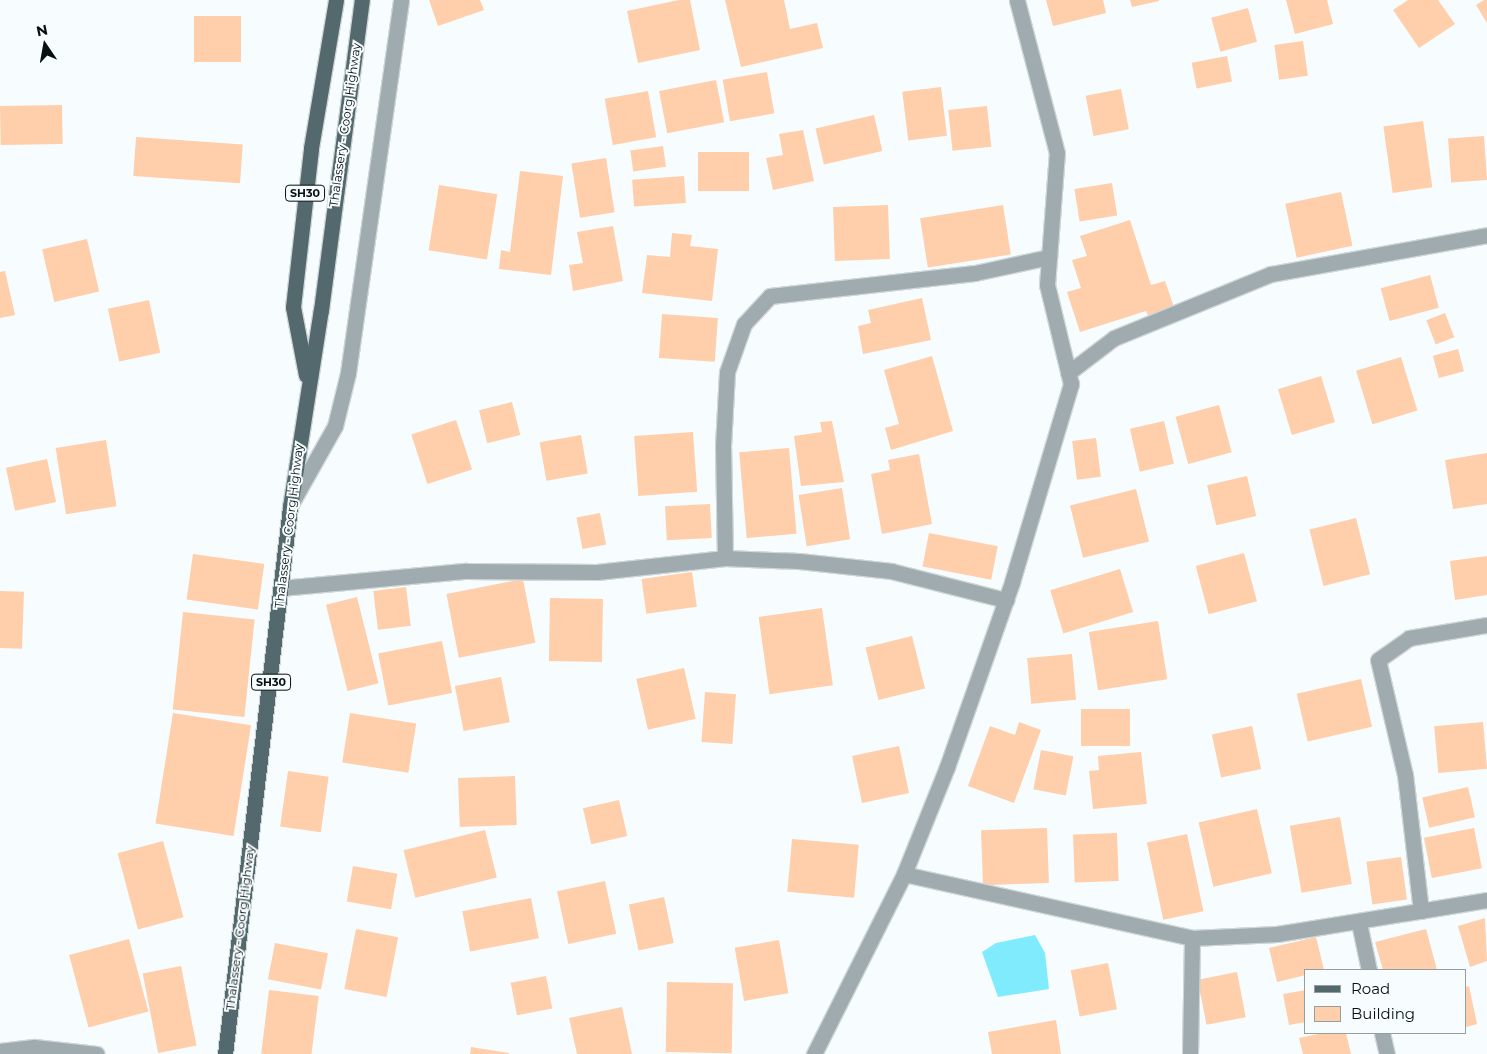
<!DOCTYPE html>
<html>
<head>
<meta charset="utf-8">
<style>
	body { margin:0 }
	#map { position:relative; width:1487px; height:1054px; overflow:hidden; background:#f7fdfe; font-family:Montserrat,sans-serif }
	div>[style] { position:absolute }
	.green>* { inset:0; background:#81ebfe }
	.building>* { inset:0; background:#ffceab; transform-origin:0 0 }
	.roads { filter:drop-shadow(1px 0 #d0d7d8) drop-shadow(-1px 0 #d0d7d8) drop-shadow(0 1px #d0d7d8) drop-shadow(0 -1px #d0d7d8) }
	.minor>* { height:15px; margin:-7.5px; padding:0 7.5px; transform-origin:7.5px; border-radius:7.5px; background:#9fabae }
	.tertiary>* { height:15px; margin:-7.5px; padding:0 7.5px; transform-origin:7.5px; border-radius:7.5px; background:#9fabae }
	.primary>* { height:15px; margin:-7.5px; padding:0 7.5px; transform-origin:7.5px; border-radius:7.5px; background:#54696d }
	span { translate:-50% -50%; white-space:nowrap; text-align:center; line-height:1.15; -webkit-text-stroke:4px #f7fdfe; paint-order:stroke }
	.shield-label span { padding:1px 4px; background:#f7fdfe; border:1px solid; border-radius:4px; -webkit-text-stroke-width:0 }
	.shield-label { font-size:11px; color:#060f11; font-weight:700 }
	.street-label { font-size:12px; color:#060f11 }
	.legend { position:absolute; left:1304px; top:969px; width:162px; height:65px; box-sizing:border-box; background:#f7fdfe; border:1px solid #979e9f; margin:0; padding:6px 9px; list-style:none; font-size:15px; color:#060f11 }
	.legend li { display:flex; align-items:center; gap:10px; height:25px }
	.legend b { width:25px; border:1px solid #979e9f }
	.north { position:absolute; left:20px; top:20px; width:50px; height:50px; -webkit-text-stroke:4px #f7fdfe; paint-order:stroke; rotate:348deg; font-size:14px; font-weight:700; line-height:20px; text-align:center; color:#060f11 }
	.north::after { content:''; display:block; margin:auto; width:18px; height:22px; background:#060f11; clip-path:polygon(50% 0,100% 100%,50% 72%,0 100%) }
</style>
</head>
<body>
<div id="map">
	<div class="green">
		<i style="clip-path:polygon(1035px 935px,1045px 953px,1049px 989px,998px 997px,982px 952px,996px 943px)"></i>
	</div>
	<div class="building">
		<i style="clip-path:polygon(429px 0,480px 0,484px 10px,438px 26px)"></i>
		<i style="clip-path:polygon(679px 0,690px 0,700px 50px,638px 63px,627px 11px)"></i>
		<i style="clip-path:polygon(725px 0,784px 0,790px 29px,817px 23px,823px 48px,741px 67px)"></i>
		<i style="clip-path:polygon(1046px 0,1103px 0,1106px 13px,1053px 26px)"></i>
		<i style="clip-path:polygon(1130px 0,1159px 0,1159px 1px,1132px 7px)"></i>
		<i style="clip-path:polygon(1286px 0,1327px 0,1333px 24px,1295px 34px)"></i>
		<i style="clip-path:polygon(1408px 0,1438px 0,1455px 24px,1419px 48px,1393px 10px)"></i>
		<i style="clip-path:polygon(1484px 0,1487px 0,1487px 23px,1476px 5px)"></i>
		<i style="left:1248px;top:8px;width:35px;height:38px;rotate:75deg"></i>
		<i style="left:194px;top:16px;width:47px;height:46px"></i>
		<i style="left:1303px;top:41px;width:35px;height:29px;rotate:82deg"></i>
		<i style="left:1227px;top:56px;width:26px;height:36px;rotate:79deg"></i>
		<i style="left:767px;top:72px;width:42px;height:45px;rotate:80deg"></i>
		<i style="left:716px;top:80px;width:43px;height:58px;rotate:79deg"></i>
		<i style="left:941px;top:87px;width:49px;height:39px;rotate:83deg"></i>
		<i style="left:1121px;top:89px;width:41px;height:36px;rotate:79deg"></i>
		<i style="left:648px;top:91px;width:47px;height:44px;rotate:80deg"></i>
		<i style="left:62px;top:105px;width:39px;height:62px;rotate:89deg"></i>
		<i style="left:987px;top:106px;width:41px;height:39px;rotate:84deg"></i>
		<i style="left:874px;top:115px;width:37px;height:60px;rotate:77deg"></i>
		<i style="left:1423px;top:121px;width:67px;height:40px;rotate:82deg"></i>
		<i style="clip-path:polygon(803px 130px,814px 181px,773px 190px,766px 158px,783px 155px,779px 134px)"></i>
		<i style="left:1484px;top:136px;width:44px;height:36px;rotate:86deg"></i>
		<i style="left:136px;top:137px;width:107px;height:39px;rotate:4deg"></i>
		<i style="left:663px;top:146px;width:21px;height:33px;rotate:82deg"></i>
		<i style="left:698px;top:152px;width:51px;height:39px"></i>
		<i style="left:606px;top:158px;width:55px;height:35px;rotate:81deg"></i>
		<i style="clip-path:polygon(520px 171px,563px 176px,551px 275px,499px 269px,501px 250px,510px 252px)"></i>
		<i style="left:684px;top:176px;width:27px;height:52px;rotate:86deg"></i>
		<i style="left:1112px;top:183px;width:33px;height:38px;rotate:81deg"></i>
		<i style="left:439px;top:185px;width:59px;height:66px;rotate:9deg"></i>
		<i style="left:1341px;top:192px;width:55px;height:57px;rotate:78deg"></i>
		<i style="left:888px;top:205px;width:54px;height:55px;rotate:88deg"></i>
		<i style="left:1003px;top:205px;width:50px;height:84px;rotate:81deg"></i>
		<i style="clip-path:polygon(1130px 220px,1151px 285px,1165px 281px,1175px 310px,1149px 318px,1146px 311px,1080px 332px,1067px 292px,1081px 288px,1072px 260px,1087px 256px,1080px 236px)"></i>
		<i style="clip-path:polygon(613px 226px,623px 281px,573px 291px,569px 265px,583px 263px,577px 232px)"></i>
		<i style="clip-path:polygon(672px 233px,692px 235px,690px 246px,718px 249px,712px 301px,642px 293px,647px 255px,670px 257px)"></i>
		<i style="left:87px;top:239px;width:54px;height:46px;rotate:77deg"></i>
		<i style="clip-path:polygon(5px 271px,15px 315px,0 318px,0 272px)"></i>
		<i style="left:1430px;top:275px;width:34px;height:51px;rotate:75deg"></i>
		<i style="clip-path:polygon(922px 298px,931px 340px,863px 354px,858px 326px,871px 323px,868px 310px)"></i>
		<i style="left:149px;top:300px;width:54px;height:42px;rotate:78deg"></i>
		<i style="left:1445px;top:313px;width:26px;height:20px;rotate:69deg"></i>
		<i style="left:662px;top:314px;width:56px;height:44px;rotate:4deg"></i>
		<i style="left:1458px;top:349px;width:23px;height:26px;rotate:75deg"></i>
		<i style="clip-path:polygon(932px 356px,953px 431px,891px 450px,885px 428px,899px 424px,884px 370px)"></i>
		<i style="left:1401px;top:357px;width:56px;height:47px;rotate:73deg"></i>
		<i style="left:1321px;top:376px;width:48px;height:45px;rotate:73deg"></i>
		<i style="left:512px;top:402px;width:34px;height:34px;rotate:76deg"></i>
		<i style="left:1219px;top:405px;width:49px;height:45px;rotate:75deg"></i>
		<i style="left:456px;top:420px;width:52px;height:47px;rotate:72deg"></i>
		<i style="clip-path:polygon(832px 421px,844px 482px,801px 486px,794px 436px,822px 432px,820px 422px)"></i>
		<i style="left:1164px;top:421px;width:44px;height:35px;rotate:77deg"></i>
		<i style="left:693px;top:432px;width:60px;height:59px;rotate:86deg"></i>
		<i style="left:581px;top:435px;width:39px;height:42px;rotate:80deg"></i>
		<i style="left:1096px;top:438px;width:39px;height:24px;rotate:83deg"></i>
		<i style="left:106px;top:440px;width:67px;height:51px;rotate:81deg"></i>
		<i style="left:789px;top:448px;width:86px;height:50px;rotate:85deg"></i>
		<i style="clip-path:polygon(1487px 453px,1487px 504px,1453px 509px,1445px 460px)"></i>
		<i style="clip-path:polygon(919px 454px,932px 524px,882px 534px,871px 474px,890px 470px,888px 460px)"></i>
		<i style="left:47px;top:459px;width:44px;height:42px;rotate:78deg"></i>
		<i style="left:1247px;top:476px;width:41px;height:41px;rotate:77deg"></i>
		<i style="left:842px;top:488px;width:52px;height:44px;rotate:81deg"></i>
		<i style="left:1136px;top:489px;width:54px;height:68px;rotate:76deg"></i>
		<i style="left:710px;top:504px;width:34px;height:45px;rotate:87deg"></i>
		<i style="left:600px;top:513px;width:32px;height:24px;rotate:79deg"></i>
		<i style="left:1356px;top:518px;width:58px;height:48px;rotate:76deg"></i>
		<i style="left:929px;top:533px;width:70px;height:34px;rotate:11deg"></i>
		<i style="left:1244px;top:553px;width:50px;height:50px;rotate:75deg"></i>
		<i style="left:193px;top:554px;width:72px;height:46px;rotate:8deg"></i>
		<i style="clip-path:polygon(1487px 556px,1487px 595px,1455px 600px,1450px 561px)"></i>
		<i style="left:1120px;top:569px;width:45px;height:73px;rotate:73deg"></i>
		<i style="left:692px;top:572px;width:35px;height:51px;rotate:82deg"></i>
		<i style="left:523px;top:579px;width:65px;height:78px;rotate:79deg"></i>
		<i style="left:406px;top:587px;width:39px;height:33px;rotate:83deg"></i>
		<i style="left:0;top:591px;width:24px;height:57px;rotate:2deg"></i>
		<i style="left:357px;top:597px;width:89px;height:32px;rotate:76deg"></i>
		<i style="left:550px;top:598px;width:53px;height:63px;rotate:1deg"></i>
		<i style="left:822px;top:608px;width:78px;height:64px;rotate:82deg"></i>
		<i style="left:183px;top:612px;width:72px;height:98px;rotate:6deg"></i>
		<i style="left:1158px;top:621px;width:59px;height:70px;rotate:81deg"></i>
		<i style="left:912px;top:636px;width:54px;height:48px;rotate:76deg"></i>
		<i style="left:442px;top:641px;width:53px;height:65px;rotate:79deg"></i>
		<i style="left:1072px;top:654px;width:46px;height:45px;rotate:85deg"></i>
		<i style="left:684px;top:668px;width:52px;height:49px;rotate:77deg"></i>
		<i style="left:501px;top:677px;width:46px;height:47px;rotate:79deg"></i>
		<i style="left:1361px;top:679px;width:49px;height:66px;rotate:77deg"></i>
		<i style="left:705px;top:692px;width:31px;height:50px;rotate:4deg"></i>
		<i style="left:1081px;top:709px;width:49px;height:37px"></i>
		<i style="left:173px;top:713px;width:79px;height:112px;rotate:9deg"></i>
		<i style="left:350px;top:713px;width:67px;height:50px;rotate:9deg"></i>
		<i style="clip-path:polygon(1019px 722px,1041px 730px,1014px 803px,968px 786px,990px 726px,1015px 735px)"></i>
		<i style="left:1483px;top:722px;width:47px;height:49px;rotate:85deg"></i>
		<i style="left:1252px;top:726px;width:44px;height:41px;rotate:78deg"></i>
		<i style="left:899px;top:746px;width:48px;height:48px;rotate:78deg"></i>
		<i style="left:1041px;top:750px;width:33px;height:40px;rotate:11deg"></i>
		<i style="clip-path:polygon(1141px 752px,1147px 804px,1093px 809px,1089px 771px,1099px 770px,1098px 756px)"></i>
		<i style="left:288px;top:771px;width:41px;height:56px;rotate:8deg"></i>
		<i style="left:515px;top:776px;width:49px;height:57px;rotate:88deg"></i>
		<i style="left:1468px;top:787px;width:31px;height:47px;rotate:77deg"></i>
		<i style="left:619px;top:800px;width:37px;height:37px;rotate:77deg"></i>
		<i style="left:1257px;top:809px;width:66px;height:60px;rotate:77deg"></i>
		<i style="left:1340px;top:817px;width:68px;height:51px;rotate:80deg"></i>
		<i style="left:1047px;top:828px;width:55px;height:66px;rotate:88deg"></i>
		<i style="left:1474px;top:828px;width:41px;height:51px;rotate:79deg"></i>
		<i style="left:485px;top:830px;width:49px;height:84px;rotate:76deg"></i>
		<i style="left:1117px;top:833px;width:48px;height:44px;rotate:88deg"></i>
		<i style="left:1187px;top:834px;width:79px;height:41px;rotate:78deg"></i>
		<i style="left:792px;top:839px;width:67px;height:53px;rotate:5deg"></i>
		<i style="left:163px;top:841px;width:79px;height:47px;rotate:75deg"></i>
		<i style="left:1401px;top:857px;width:43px;height:35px;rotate:82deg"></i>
		<i style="left:353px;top:866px;width:45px;height:36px;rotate:10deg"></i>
		<i style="left:605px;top:881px;width:54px;height:49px;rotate:78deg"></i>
		<i style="left:664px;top:897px;width:47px;height:36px;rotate:78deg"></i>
		<i style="left:531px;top:898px;width:41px;height:70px;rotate:79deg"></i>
		<i style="clip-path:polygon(1485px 918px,1487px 961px,1470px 967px,1458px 926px)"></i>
		<i style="left:356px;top:929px;width:43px;height:61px;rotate:11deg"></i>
		<i style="clip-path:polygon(1426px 929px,1437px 970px,1383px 970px,1375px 942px)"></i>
		<i style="clip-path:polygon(1316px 937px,1324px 970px,1306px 970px,1306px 975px,1277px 982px,1269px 948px)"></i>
		<i style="left:129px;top:939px;width:75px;height:62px;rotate:75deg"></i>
		<i style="left:779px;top:940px;width:54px;height:45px;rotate:80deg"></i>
		<i style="left:275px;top:943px;width:54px;height:37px;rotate:11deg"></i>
		<i style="left:1108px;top:963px;width:47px;height:38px;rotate:79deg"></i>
		<i style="left:181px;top:966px;width:81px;height:39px;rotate:79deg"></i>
		<i style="left:1237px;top:972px;width:46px;height:40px;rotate:79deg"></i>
		<i style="left:546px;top:976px;width:33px;height:36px;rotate:79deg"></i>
		<i style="left:667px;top:982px;width:66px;height:70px;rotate:1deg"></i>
		<i style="clip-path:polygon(1469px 986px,1477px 1024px,1466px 1027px,1466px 987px)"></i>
		<i style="left:269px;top:990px;width:50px;height:64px;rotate:7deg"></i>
		<i style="clip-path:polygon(1306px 990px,1306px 1022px,1289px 1025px,1283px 994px)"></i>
		<i style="clip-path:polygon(622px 1007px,632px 1054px,577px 1054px,569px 1018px)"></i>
		<i style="clip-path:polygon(1056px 1020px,1061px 1054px,992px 1054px,988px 1032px)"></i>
		<i style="clip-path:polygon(1323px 1033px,1346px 1033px,1351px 1054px,1303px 1054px,1299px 1038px)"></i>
		<i style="clip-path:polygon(471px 1047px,509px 1053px,509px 1054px,470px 1054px)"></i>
	</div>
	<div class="roads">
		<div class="minor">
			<i style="left:1068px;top:373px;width:58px;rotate:-37.3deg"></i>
			<i style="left:1114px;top:338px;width:170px;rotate:-22.2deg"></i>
			<i style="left:1271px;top:274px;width:219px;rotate:-10.2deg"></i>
			<i style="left:725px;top:558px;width:112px;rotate:-91deg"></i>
			<i style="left:723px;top:446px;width:74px;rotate:-86.9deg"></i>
			<i style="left:727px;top:372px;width:51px;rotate:-70.5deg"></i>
			<i style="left:744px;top:324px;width:38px;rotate:-47deg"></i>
			<i style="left:770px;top:296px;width:206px;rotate:-6.4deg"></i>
			<i style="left:975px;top:273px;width:76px;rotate:-12.2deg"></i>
			<i style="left:281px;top:588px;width:186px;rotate:-5.3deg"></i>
			<i style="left:466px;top:571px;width:131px;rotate:0.4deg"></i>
			<i style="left:597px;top:572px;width:129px;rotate:-6.2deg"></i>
			<i style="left:725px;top:558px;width:74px;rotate:2.3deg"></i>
			<i style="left:799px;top:561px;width:93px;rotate:6.2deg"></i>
			<i style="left:891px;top:571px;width:119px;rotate:14.2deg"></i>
			<i style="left:904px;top:874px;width:295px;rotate:12.5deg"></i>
			<i style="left:1192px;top:938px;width:85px;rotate:-2.7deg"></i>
			<i style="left:1277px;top:934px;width:213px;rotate:-9.2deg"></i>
			<i style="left:1421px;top:911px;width:137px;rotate:-96.7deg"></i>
			<i style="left:1405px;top:775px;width:118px;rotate:-103.2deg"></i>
			<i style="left:1378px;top:660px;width:38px;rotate:-35deg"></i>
			<i style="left:1409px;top:638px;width:79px;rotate:-9.5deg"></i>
			<i style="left:1359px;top:923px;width:48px;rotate:78deg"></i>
			<i style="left:1382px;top:1033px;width:22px;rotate:77deg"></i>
			<i style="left:0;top:1051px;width:34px;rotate:-7deg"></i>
			<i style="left:34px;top:1047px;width:63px;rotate:6.3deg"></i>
			<i style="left:814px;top:1054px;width:201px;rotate:-63.4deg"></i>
			<i style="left:904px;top:874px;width:115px;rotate:-68.1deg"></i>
			<i style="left:947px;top:767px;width:196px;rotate:-70.6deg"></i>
			<i style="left:1012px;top:582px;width:207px;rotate:-73.4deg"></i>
			<i style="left:1071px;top:384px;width:102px;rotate:-103.6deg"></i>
			<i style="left:1047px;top:285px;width:132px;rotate:-85.7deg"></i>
			<i style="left:1057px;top:153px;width:158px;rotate:-104.7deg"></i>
			<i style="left:1190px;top:1054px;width:116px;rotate:-89deg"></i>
		</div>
		<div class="tertiary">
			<i style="left:291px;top:504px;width:90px;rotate:-60.6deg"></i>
			<i style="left:335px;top:426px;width:55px;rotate:-76.2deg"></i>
			<i style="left:348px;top:373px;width:377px;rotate:-81.9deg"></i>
		</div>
		<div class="primary">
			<i style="left:306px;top:375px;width:69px;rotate:-100.8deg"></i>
			<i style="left:293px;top:307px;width:160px;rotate:-83.5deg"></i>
			<i style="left:311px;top:148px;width:150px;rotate:-80.4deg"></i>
			<i style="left:225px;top:1054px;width:551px;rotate:-83.22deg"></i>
			<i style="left:290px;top:507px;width:199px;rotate:-81.1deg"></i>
			<i style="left:321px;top:310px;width:313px;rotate:-82.5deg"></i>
		</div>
	</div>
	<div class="shield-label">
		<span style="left:305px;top:193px">SH30</span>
		<span style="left:271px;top:682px">SH30</span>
	</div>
	<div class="street-label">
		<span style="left:345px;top:125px;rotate:-82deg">Thalassery - Coorg Highway</span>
		<span style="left:289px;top:526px;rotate:-83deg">Thalassery - Coorg Highway</span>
		<span style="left:240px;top:928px;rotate:-83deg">Thalassery - Coorg Highway</span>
	</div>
	<ul class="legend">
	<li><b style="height:6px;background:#54696d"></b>Road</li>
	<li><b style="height:14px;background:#ffceab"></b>Building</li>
	</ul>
	<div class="north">N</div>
</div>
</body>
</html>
